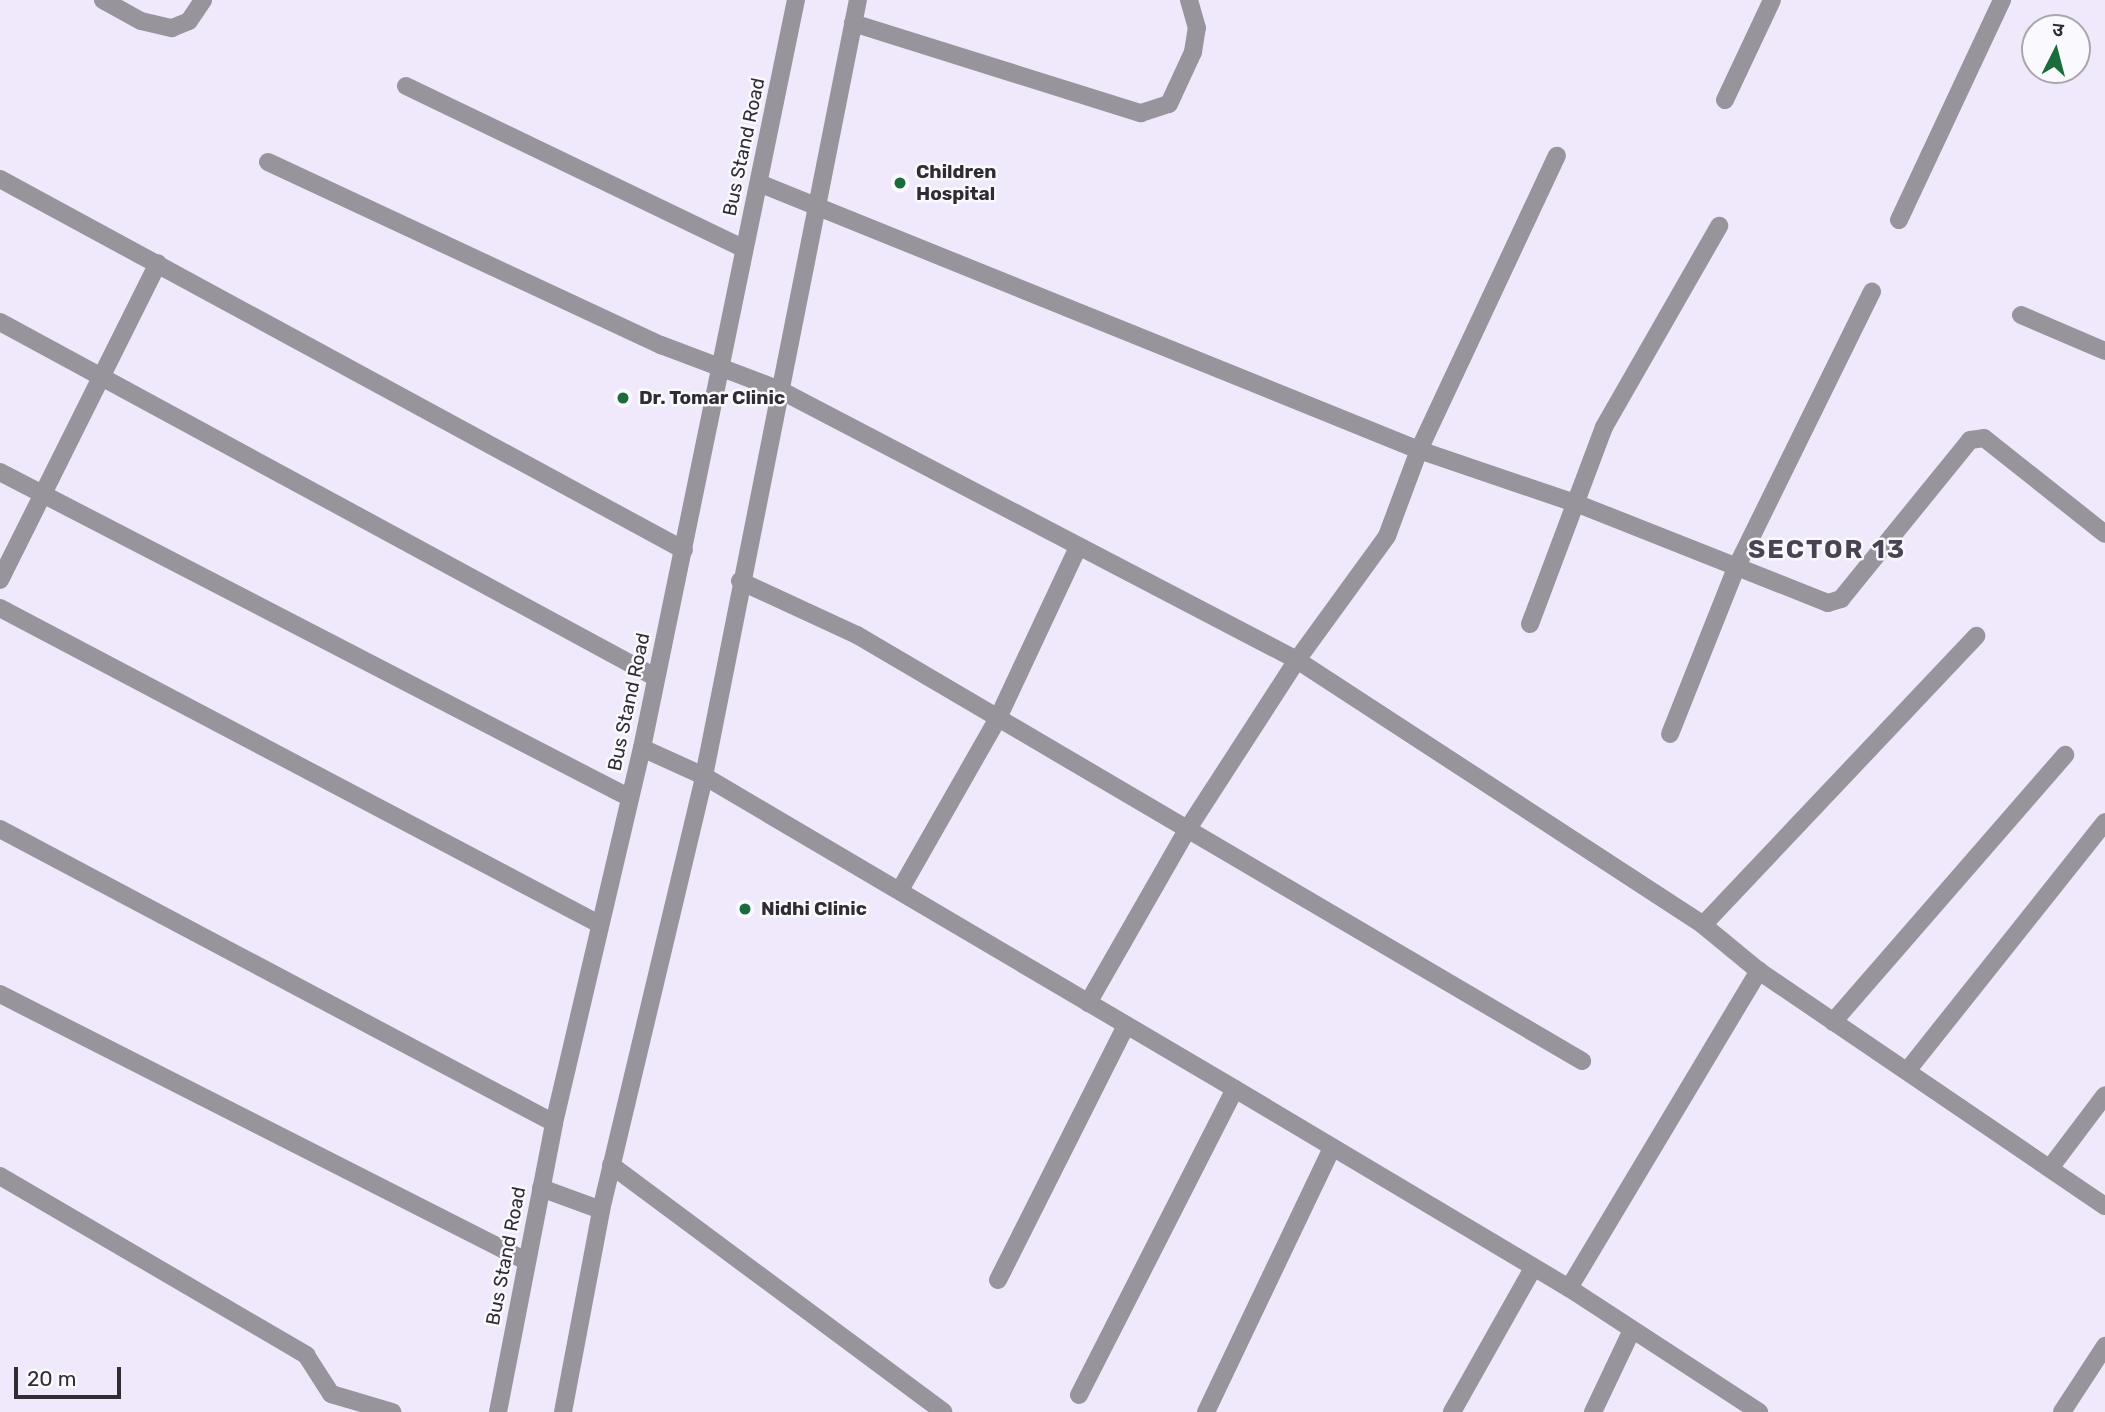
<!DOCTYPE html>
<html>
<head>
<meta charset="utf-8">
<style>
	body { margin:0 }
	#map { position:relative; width:2105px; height:1412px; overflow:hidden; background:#f0e9fc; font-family:Rubik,"Noto Sans Devanagari",sans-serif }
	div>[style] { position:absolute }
	.minor>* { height:18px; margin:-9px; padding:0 9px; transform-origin:9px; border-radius:9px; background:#97949c }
	.dots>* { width:19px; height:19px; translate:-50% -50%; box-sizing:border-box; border:4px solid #faf9fd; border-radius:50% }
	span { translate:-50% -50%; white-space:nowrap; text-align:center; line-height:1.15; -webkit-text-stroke:5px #faf9fd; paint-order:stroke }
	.street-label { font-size:19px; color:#2f2c34 }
	.poi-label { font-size:19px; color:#2f2c34; font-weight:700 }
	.left { translate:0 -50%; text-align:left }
	.district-label { font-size:26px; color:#494353; font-weight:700; letter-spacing:2px }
	.north { position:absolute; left:2021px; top:14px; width:70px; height:70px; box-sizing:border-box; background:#faf9fd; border:2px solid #a9a7ad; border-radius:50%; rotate:6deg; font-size:19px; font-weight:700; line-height:28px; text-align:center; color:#2f2c34 }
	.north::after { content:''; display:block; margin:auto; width:24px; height:32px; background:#1a6c3c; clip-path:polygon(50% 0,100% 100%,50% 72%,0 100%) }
	.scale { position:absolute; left:14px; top:1367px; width:107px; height:32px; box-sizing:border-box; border:4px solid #2f2c34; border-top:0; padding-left:9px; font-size:21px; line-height:24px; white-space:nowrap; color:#2f2c34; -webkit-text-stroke:5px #faf9fd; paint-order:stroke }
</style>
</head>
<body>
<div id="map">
	<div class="minor">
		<i style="left:103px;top:0;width:43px;rotate:28.9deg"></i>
		<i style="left:141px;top:21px;width:32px;rotate:13deg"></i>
		<i style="left:172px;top:28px;width:18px;rotate:-22deg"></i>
		<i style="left:189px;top:21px;width:25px;rotate:-56deg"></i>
		<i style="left:853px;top:23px;width:302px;rotate:17.4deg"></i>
		<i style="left:1141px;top:113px;width:29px;rotate:-18deg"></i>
		<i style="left:1169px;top:104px;width:57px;rotate:-65.2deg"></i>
		<i style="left:1193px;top:52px;width:24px;rotate:-81deg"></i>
		<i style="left:1197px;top:28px;width:29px;rotate:-106deg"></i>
		<i style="left:406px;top:86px;width:375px;rotate:25.7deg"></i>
		<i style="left:1725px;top:100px;width:110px;rotate:-64.8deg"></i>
		<i style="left:268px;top:162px;width:434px;rotate:25deg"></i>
		<i style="left:661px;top:345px;width:127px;rotate:20.7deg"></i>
		<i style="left:780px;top:390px;width:583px;rotate:27.58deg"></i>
		<i style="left:1297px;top:660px;width:485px;rotate:33.1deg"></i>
		<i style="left:1703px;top:925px;width:72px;rotate:39.4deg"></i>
		<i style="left:1759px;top:971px;width:418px;rotate:34.2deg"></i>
		<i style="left:0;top:179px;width:778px;rotate:28.48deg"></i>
		<i style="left:759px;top:183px;width:712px;rotate:22.03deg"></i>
		<i style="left:1419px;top:450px;width:168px;rotate:18.8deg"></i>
		<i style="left:1578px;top:504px;width:269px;rotate:21.6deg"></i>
		<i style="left:1828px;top:603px;width:14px;rotate:-17deg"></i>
		<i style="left:1841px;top:599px;width:205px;rotate:-50.9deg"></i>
		<i style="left:1970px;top:440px;width:14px;rotate:-8deg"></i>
		<i style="left:1984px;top:438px;width:154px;rotate:38.4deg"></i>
		<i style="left:1899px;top:220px;width:243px;rotate:-64.9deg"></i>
		<i style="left:2021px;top:315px;width:91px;rotate:23.2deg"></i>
		<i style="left:0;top:322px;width:745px;rotate:28.46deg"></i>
		<i style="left:0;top:472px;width:709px;rotate:27.36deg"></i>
		<i style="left:0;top:580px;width:354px;rotate:-63.5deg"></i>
		<i style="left:740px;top:581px;width:129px;rotate:24.8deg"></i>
		<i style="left:857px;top:635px;width:841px;rotate:30.44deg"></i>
		<i style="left:0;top:608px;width:677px;rotate:27.81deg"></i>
		<i style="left:1530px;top:624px;width:210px;rotate:-69.4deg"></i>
		<i style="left:1604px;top:427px;width:232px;rotate:-60.2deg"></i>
		<i style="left:1670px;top:734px;width:179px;rotate:-68.3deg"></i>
		<i style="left:1736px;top:568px;width:308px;rotate:-63.8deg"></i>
		<i style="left:642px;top:748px;width:68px;rotate:24.3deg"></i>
		<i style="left:704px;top:776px;width:616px;rotate:30.52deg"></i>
		<i style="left:1235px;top:1089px;width:389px;rotate:30.8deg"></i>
		<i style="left:1569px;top:1288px;width:227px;rotate:33.1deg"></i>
		<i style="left:0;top:829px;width:627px;rotate:27.95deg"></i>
		<i style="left:900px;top:890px;width:198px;rotate:-60.3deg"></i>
		<i style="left:998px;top:718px;width:189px;rotate:-64.9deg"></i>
		<i style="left:1703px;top:925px;width:398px;rotate:-46.6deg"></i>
		<i style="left:0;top:994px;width:590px;rotate:26.91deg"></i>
		<i style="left:1088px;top:1003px;width:199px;rotate:-60.2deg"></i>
		<i style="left:1187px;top:830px;width:202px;rotate:-57.1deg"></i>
		<i style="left:1297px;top:660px;width:153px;rotate:-54deg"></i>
		<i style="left:1387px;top:536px;width:92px;rotate:-69.6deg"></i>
		<i style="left:1419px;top:450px;width:325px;rotate:-64.9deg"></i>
		<i style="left:1833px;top:1022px;width:354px;rotate:-49deg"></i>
		<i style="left:1907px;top:1071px;width:318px;rotate:-51.5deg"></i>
		<i style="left:611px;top:1165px;width:414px;rotate:36.6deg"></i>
		<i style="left:2050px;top:1168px;width:91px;rotate:-53deg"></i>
		<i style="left:0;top:1176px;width:355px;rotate:30.3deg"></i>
		<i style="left:306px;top:1355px;width:46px;rotate:57.3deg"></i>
		<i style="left:331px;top:1394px;width:64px;rotate:16.4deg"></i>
		<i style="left:541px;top:1188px;width:64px;rotate:20.1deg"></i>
		<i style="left:998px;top:1280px;width:285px;rotate:-63.3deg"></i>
		<i style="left:1569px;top:1288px;width:370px;rotate:-59.1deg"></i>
		<i style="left:1079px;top:1395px;width:343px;rotate:-63deg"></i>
		<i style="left:498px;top:1412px;width:294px;rotate:-79deg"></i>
		<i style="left:554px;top:1123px;width:385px;rotate:-76.8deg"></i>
		<i style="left:642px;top:748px;width:764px;rotate:-78.37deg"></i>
		<i style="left:563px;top:1412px;width:206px;rotate:-79.3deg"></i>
		<i style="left:601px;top:1210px;width:446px;rotate:-76.6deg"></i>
		<i style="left:704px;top:776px;width:791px;rotate:-78.78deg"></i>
		<i style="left:1206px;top:1412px;width:293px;rotate:-64.5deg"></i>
		<i style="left:1452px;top:1412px;width:163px;rotate:-60.6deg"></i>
		<i style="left:1593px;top:1412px;width:89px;rotate:-64.6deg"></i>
		<i style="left:2062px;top:1412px;width:79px;rotate:-56.9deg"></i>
	</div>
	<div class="dots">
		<i style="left:900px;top:183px;background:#1a6c3c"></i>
		<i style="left:623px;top:398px;background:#1a6c3c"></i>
		<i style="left:745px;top:909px;background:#1a6c3c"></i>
	</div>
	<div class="street-label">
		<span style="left:744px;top:147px;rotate:-78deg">Bus Stand Road</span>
		<span style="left:629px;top:702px;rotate:-78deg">Bus Stand Road</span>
		<span style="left:506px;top:1256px;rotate:-79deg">Bus Stand Road</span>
	</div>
	<div class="poi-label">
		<span class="left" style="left:916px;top:183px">Children<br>Hospital</span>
		<span class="left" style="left:639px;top:398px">Dr. Tomar Clinic</span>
		<span class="left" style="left:761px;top:909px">Nidhi Clinic</span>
	</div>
	<div class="district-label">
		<span style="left:1827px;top:550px">SECTOR 13</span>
	</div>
	<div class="north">उ</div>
	<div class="scale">20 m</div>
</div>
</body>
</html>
